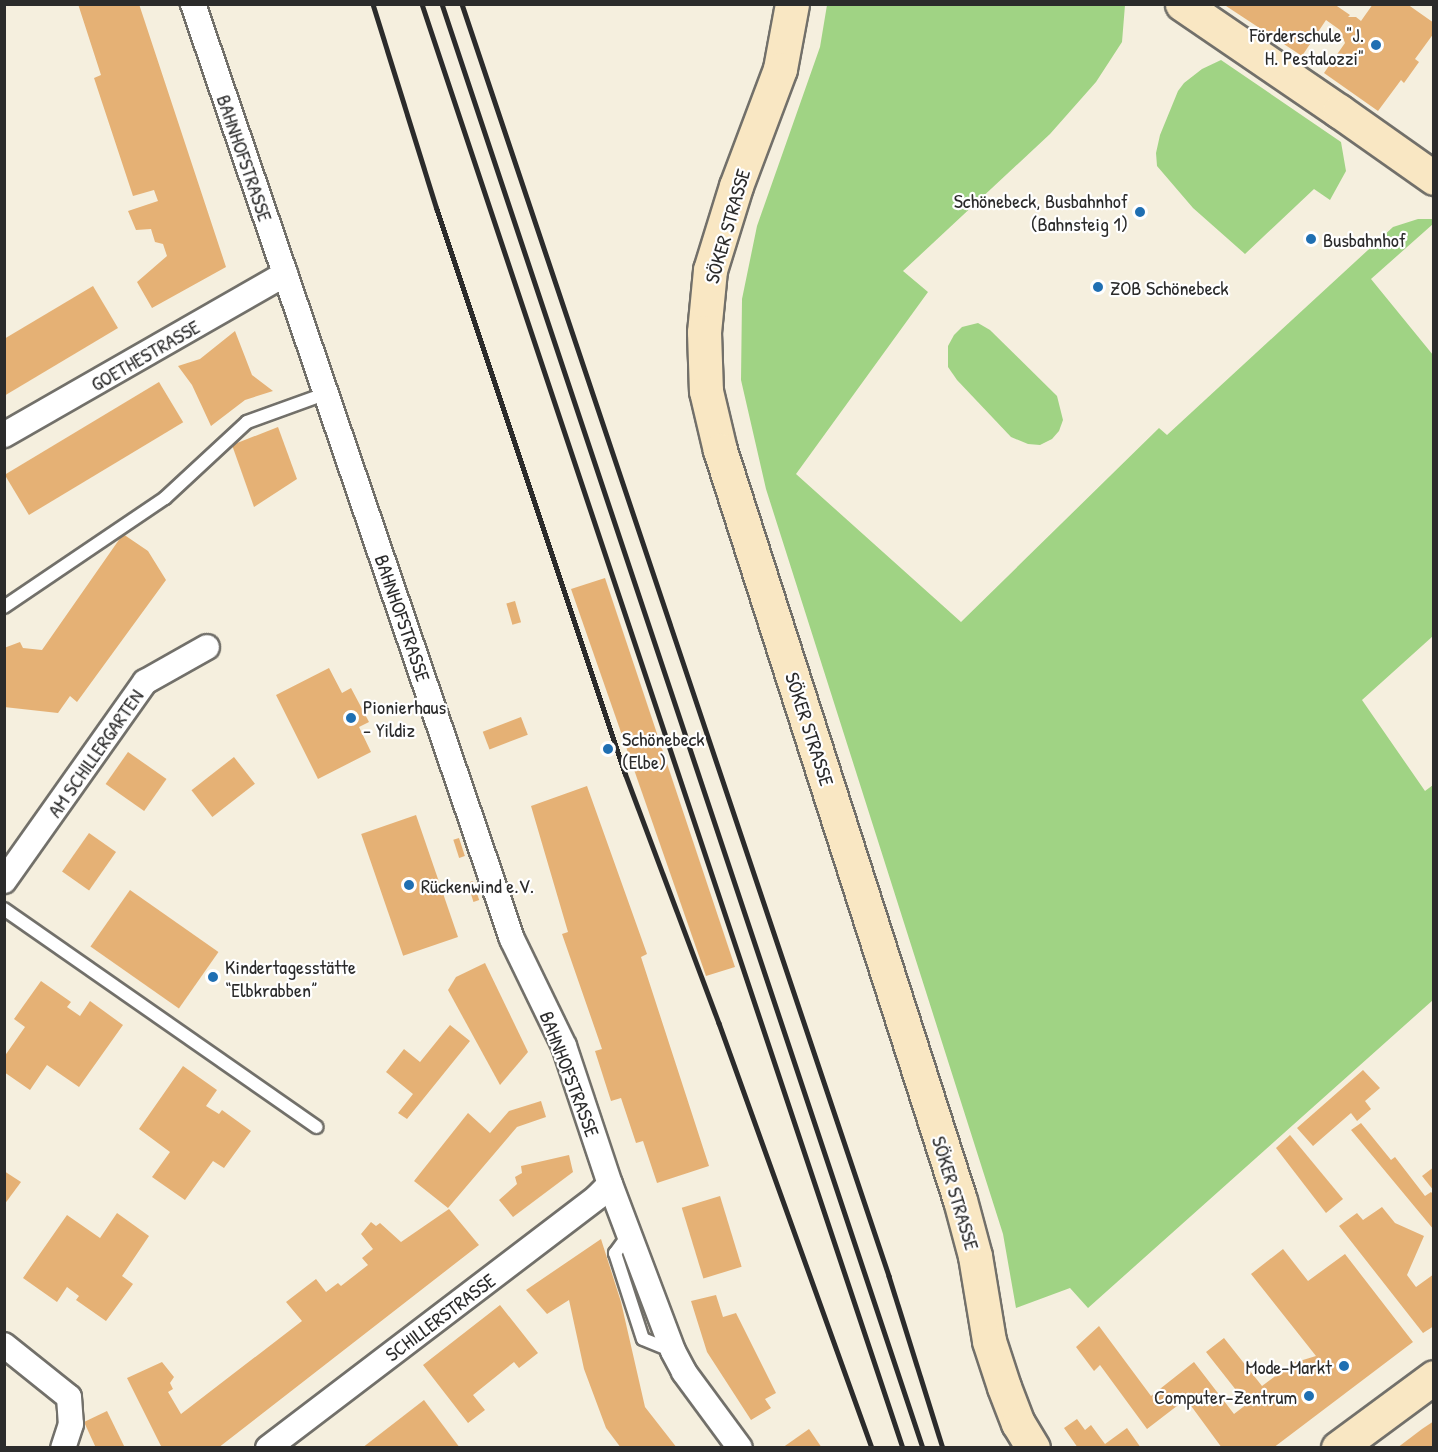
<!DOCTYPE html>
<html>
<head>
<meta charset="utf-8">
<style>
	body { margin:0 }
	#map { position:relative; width:1438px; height:1452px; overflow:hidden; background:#f5efde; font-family:"Patrick Hand",sans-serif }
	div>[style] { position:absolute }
	.green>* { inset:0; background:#a0d384 }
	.building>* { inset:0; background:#e5b175; transform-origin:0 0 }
	.roads { filter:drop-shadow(2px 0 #72706a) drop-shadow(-2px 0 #72706a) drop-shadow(0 2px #72706a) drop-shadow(0 -2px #72706a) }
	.lane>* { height:12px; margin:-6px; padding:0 6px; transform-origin:6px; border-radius:6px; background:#fff }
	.street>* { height:24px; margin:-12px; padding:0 12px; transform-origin:12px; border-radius:12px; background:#fff }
	.secondary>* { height:33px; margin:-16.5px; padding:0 16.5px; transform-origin:16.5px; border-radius:16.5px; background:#f9e7c3 }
	.rail>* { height:4.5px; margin:-2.25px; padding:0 2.25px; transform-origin:2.25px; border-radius:2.25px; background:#2b2b2b }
	.dots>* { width:16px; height:16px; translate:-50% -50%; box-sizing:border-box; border:3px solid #fff; border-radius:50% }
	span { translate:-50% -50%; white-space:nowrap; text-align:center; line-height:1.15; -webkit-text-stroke:4.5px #fff; paint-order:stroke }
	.poi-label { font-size:20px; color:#2b2b2b }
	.right { translate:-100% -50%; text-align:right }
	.left { translate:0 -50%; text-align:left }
	.street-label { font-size:20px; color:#2b2b2b }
	.frame { position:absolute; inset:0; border:6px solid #2b2b2b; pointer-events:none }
</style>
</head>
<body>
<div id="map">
	<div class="green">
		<i style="clip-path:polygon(827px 5px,1125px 5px,1122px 42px,1096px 82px,1050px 134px,903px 271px,928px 292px,796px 474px,961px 622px,1159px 428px,1167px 435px,1393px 227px,1418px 219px,1433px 219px,1433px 224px,1371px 279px,1433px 355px,1433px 636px,1362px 700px,1425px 791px,1433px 785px,1433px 1000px,1088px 1308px,1070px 1288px,1016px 1308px,1003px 1234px,766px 489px,741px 380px,742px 299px,757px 226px,820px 47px)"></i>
		<i style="clip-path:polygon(1221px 60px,1341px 142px,1346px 171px,1330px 200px,1314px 189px,1245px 254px,1193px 208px,1157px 166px,1156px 153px,1160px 135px,1178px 91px,1184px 83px,1202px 69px)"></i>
		<i style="clip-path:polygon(978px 323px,990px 330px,1057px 396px,1063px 420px,1059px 431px,1052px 439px,1040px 445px,1028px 444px,1011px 437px,957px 380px,948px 367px,948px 346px,954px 335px,962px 327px)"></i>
	</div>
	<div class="building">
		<i style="clip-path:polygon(78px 4px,139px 4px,226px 267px,152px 308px,137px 282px,167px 256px,163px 244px,155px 242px,151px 229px,136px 230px,128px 211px,158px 201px,154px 190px,133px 196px,94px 78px,101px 75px)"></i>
		<i style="clip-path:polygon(1223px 4px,1334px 4px,1350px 15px,1348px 17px,1356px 17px,1361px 21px,1373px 4px,1407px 4px,1434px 23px,1434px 33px,1415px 59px,1419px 62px,1404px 83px,1401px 80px,1378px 111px,1324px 73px,1345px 43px,1340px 30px,1326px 20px,1302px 56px)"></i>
		<i style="clip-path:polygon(93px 286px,118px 328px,4px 396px,4px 339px)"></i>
		<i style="clip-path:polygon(235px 331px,252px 375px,273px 391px,245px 400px,211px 426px,192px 385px,178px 366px,200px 359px)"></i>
		<i style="left:159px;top:382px;width:47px;height:180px;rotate:59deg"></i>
		<i style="clip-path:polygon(278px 427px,297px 479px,254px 507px,232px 445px)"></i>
		<i style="clip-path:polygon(123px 534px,148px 551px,166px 580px,77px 702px,70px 696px,58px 713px,4px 707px,4px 648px,20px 642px,23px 648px,42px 650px)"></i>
		<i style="clip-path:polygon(605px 578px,735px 967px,706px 976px,571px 589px)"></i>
		<i style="left:515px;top:601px;width:22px;height:9px;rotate:74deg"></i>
		<i style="clip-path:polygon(329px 668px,342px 693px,351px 688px,369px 722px,359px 727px,371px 752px,318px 779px,276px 695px)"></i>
		<i style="left:521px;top:717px;width:19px;height:41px;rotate:69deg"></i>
		<i style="left:128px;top:752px;width:47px;height:39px;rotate:35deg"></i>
		<i style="left:234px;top:757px;width:34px;height:54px;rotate:52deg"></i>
		<i style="clip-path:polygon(587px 786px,647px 954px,641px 957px,709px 1166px,657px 1183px,643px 1141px,636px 1143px,621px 1098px,611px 1101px,595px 1051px,602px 1049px,562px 934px,568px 932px,531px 806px)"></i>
		<i style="left:416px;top:815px;width:129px;height:58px;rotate:71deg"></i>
		<i style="left:89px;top:833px;width:33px;height:47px;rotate:35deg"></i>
		<i style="left:459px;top:838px;width:19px;height:6px;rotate:72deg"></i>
		<i style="left:473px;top:881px;width:20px;height:6px;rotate:72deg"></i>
		<i style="left:130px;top:890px;width:108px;height:69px;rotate:35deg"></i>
		<i style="clip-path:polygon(485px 963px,528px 1052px,500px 1085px,448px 990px,456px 977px)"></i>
		<i style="clip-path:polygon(41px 981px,71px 1002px,67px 1007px,80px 1016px,90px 1001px,123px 1025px,79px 1087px,47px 1065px,30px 1090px,4px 1072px,4px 1057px,25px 1027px,14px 1019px)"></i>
		<i style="clip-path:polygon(450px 1025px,470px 1041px,407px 1119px,398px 1113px,413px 1094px,386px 1072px,404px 1049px,420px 1062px)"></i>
		<i style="clip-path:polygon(183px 1066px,217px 1090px,206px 1106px,219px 1114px,222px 1110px,251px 1131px,224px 1168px,213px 1161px,185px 1200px,152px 1177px,170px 1152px,139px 1129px)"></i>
		<i style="clip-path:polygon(1363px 1070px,1380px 1088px,1365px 1101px,1371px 1109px,1357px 1121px,1351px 1113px,1313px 1146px,1297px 1128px)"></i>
		<i style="clip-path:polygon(541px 1101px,546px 1117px,517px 1127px,448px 1208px,414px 1181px,468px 1113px,490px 1133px,509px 1111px)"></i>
		<i style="clip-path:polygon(1361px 1123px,1391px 1160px,1395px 1157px,1425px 1196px,1431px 1192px,1434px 1195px,1434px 1230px,1351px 1130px)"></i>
		<i style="clip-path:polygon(1290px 1135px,1343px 1199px,1326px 1213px,1276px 1148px)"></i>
		<i style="clip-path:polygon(569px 1155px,573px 1172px,513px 1217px,499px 1200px,517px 1184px,515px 1177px,522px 1173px,521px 1166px)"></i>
		<i style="clip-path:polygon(1434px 1167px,1434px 1191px,1422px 1176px)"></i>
		<i style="clip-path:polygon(4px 1171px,21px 1182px,4px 1205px)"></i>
		<i style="left:720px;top:1196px;width:74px;height:40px;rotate:73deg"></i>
		<i style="clip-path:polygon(1382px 1207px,1395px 1223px,1424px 1236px,1407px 1275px,1416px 1287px,1434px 1274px,1434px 1326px,1423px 1333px,1339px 1226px,1357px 1213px,1363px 1220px)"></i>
		<i style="clip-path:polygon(449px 1209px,479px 1245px,218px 1448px,162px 1448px,127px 1378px,162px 1362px,174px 1377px,170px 1383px,173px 1389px,168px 1392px,181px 1414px,302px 1321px,286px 1302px,316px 1279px,326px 1292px,338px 1283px,341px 1286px,368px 1265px,362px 1258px,373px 1249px,361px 1234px,371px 1222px,376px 1226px,380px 1223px,401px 1242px)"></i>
		<i style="clip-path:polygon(117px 1213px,149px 1236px,122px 1276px,133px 1284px,106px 1321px,76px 1300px,79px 1296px,67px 1287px,57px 1302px,23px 1278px,67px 1215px,100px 1238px)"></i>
		<i style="clip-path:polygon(601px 1239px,621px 1302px,645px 1407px,677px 1448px,621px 1448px,606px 1428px,584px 1369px,569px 1300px,547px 1314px,526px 1290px)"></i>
		<i style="clip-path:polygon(1283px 1249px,1308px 1281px,1345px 1254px,1413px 1342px,1273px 1448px,1222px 1448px,1186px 1399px,1147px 1429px,1100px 1365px,1094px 1371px,1076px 1347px,1099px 1326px,1151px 1396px,1194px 1362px,1234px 1414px,1247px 1404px,1206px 1352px,1224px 1338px,1262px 1386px,1293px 1363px,1316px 1356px,1251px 1274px)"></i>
		<i style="clip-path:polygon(716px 1295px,723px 1317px,736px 1313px,776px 1393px,765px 1399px,771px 1408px,751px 1420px,707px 1352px,691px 1301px)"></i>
		<i style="clip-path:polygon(500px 1305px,538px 1353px,519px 1368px,514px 1362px,473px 1395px,485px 1410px,468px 1423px,423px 1365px)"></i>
		<i style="clip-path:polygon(424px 1400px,460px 1448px,362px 1448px)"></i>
		<i style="clip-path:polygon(107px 1411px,125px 1448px,96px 1448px,84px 1422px)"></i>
		<i style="clip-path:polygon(1077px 1419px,1085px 1430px,1091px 1425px,1105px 1444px,1127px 1428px,1141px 1448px,1078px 1448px,1064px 1428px)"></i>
		<i style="clip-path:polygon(1434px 1421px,1434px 1448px,1397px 1448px,1422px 1429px)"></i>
		<i style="clip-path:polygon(809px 1429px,822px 1448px,782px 1448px)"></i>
	</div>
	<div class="roads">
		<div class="lane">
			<i style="left:4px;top:607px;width:194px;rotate:-34.1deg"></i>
			<i style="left:165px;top:498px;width:112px;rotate:-42.8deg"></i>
			<i style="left:247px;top:422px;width:85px;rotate:-19.9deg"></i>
			<i style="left:4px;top:909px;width:381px;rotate:34.9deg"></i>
			<i style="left:629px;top:1234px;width:24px;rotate:126deg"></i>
			<i style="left:615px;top:1253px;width:90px;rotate:72deg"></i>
			<i style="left:643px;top:1339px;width:31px;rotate:22deg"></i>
		</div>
		<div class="street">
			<i style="left:193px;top:4px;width:988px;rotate:71.16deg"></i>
			<i style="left:512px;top:939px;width:119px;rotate:64.1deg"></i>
			<i style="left:564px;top:1046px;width:145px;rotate:71.6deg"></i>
			<i style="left:610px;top:1184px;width:178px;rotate:69.3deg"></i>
			<i style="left:673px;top:1351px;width:24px;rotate:62deg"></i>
			<i style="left:684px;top:1372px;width:94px;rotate:53.6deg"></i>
			<i style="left:4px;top:435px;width:324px;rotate:-29.8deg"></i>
			<i style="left:4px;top:881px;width:244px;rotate:-54.7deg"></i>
			<i style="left:145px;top:682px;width:71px;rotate:-29.4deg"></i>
			<i style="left:4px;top:1345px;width:83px;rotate:38.7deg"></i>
			<i style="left:69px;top:1397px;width:27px;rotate:86deg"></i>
			<i style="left:71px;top:1424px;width:25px;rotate:108deg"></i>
			<i style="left:268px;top:1448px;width:414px;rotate:-37.3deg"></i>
			<i style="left:597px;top:1197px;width:18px;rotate:-45deg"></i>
		</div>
		<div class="secondary">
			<i style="left:792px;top:4px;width:66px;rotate:100.5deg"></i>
			<i style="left:780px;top:69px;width:125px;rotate:110.6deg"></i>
			<i style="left:736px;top:186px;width:88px;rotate:107.2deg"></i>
			<i style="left:710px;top:270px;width:62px;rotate:95.5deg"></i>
			<i style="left:704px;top:332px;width:59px;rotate:88.1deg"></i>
			<i style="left:706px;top:391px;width:61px;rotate:76.7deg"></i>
			<i style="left:720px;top:450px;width:787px;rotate:72.26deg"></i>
			<i style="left:960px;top:1200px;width:58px;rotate:75deg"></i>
			<i style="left:975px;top:1256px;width:86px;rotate:80.6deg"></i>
			<i style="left:989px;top:1341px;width:48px;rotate:71.9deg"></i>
			<i style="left:1004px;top:1387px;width:39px;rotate:69deg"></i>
			<i style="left:1018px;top:1423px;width:29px;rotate:59deg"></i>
			<i style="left:1182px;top:4px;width:190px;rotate:34.3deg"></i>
			<i style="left:1339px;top:111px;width:116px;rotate:35.2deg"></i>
			<i style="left:1338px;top:1448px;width:119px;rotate:-36.5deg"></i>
		</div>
	</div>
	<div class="rail">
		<i style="left:373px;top:4px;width:215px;rotate:72.7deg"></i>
		<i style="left:437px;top:209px;width:595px;rotate:71.57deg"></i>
		<i style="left:625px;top:773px;width:267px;rotate:69.4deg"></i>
		<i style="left:719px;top:1023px;width:452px;rotate:70.2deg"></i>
		<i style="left:422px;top:4px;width:1522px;rotate:71.58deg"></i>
		<i style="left:442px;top:4px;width:1522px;rotate:71.58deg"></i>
		<i style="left:462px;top:4px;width:1342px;rotate:71.44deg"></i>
		<i style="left:889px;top:1276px;width:180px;rotate:72.6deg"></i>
	</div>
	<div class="dots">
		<i style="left:1376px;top:45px;background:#1f6fb2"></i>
		<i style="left:1140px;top:212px;background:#1f6fb2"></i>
		<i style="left:1311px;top:239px;background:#1f6fb2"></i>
		<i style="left:1098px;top:287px;background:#1f6fb2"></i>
		<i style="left:351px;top:718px;background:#1f6fb2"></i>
		<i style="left:608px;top:749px;background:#1f6fb2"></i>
		<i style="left:409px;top:885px;background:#1f6fb2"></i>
		<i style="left:213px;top:977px;background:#1f6fb2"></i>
		<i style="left:1344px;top:1366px;background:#1f6fb2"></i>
		<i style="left:1309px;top:1396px;background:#1f6fb2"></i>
	</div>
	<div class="poi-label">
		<span class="right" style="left:1364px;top:46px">Förderschule "J.<br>H. Pestalozzi"</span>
		<span class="right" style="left:1128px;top:212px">Schönebeck, Busbahnhof<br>(Bahnsteig 1)</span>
		<span class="left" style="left:1323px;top:239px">Busbahnhof</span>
		<span class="left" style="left:1110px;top:287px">ZOB Schönebeck</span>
		<span class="left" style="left:363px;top:718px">Pionierhaus<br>- Yildiz</span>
		<span class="left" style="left:622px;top:750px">Schönebeck<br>(Elbe)</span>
		<span class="left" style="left:421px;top:885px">Rückenwind e.V.</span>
		<span class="left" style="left:225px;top:978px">Kindertagesstätte<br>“Elbkrabben”</span>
		<span class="right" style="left:1332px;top:1366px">Mode-Markt</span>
		<span class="right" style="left:1297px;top:1396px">Computer-Zentrum</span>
	</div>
	<div class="street-label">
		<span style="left:245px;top:158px;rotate:71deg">BAHNHOFSTRASSE</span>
		<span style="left:727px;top:226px;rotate:-74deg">SÖKER STRASSE</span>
		<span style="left:145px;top:355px;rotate:-30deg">GOETHESTRASSE</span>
		<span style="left:403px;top:618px;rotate:71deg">BAHNHOFSTRASSE</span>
		<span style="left:810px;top:729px;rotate:72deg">SÖKER STRASSE</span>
		<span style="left:95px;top:753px;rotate:-55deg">AM SCHILLERGARTEN</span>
		<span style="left:570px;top:1074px;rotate:69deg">BAHNHOFSTRASSE</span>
		<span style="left:956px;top:1193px;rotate:73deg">SÖKER STRASSE</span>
		<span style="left:440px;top:1317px;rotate:-37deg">SCHILLERSTRASSE</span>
	</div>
	<div class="frame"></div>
</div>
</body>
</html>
